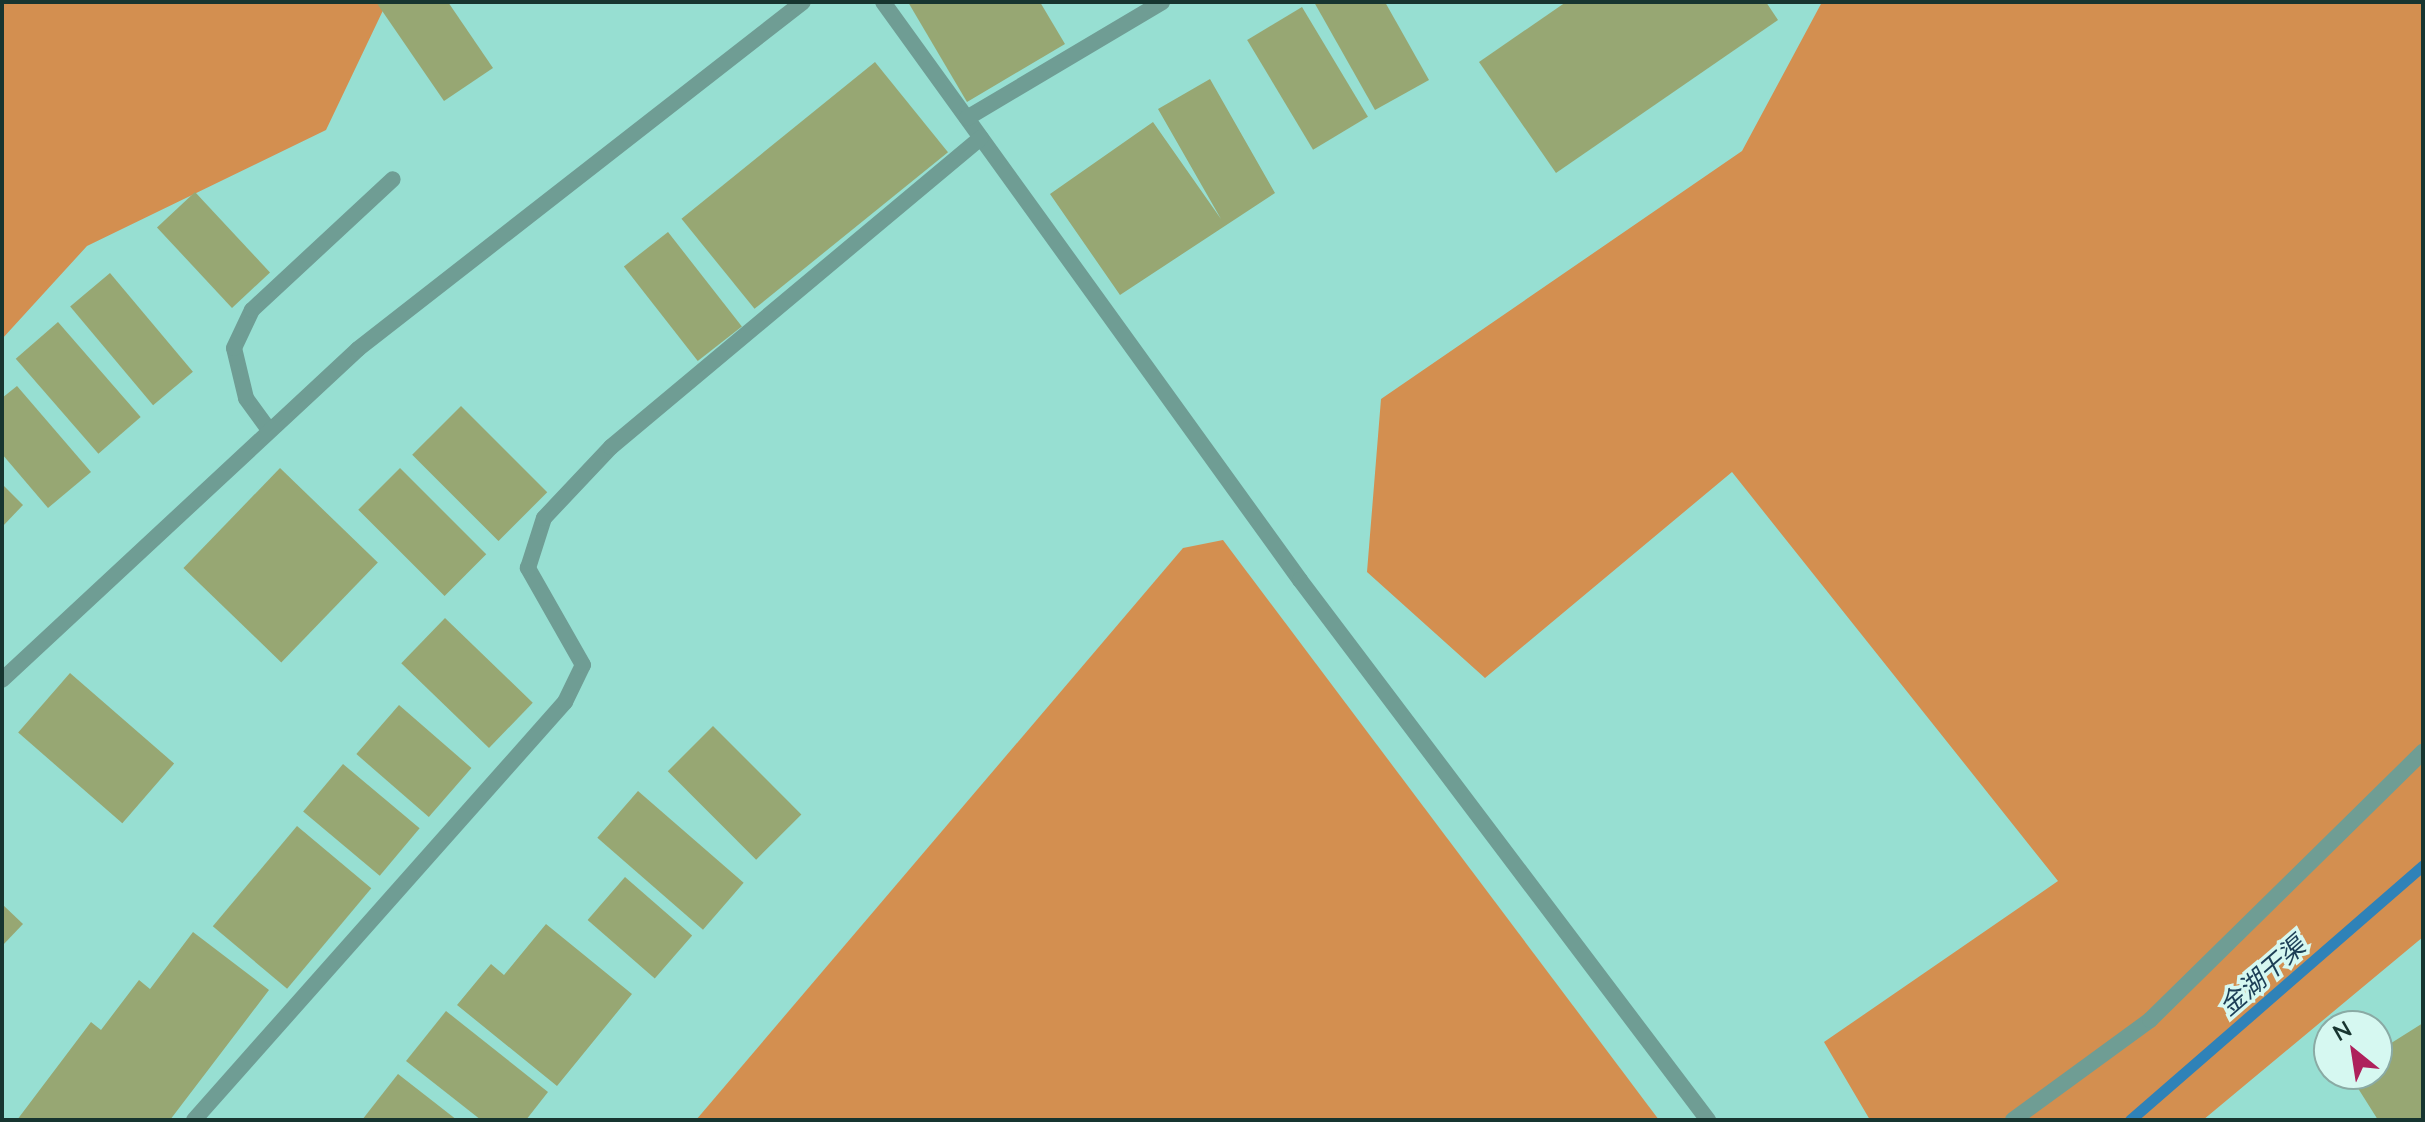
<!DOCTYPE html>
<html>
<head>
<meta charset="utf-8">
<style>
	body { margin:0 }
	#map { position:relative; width:2425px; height:1122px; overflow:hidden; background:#97dfd2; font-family:Lato,"Noto Sans SC",sans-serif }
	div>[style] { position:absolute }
	.forest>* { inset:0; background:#d38f50 }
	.stream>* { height:11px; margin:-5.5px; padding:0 5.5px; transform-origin:5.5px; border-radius:5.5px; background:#2f82b8 }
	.building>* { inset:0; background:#97a773; transform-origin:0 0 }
	.service>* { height:16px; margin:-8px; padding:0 8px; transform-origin:8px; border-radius:8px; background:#6f9d94 }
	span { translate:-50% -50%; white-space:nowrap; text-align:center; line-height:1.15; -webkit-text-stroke:7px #d6f8f1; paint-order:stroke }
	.water-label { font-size:26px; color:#1c3e56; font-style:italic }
	.frame { position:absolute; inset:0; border:4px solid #173530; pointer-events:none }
	.north { position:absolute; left:2313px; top:1010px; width:80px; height:80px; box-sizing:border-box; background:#d6f8f1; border:2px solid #8aaaa4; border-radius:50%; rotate:330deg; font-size:22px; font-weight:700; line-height:32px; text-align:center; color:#173530 }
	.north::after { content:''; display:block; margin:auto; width:28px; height:36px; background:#ae215c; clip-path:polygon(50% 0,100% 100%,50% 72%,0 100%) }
</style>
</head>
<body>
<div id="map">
	<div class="forest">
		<i style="clip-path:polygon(2px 2px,387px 2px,326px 130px,87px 246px,2px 339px)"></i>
		<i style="clip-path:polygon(1822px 2px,2423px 2px,2423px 937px,2203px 1120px,1870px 1120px,1824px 1042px,2058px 881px,1732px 472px,1485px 678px,1367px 572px,1381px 399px,1742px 151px)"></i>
		<i style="clip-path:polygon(1223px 540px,1659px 1120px,696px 1120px,1183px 548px)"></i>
	</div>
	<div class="stream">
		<i style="left:2130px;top:1120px;width:388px;rotate:-41deg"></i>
	</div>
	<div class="building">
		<i style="clip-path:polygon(376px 2px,448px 2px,493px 68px,444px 101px)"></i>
		<i style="clip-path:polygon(908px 2px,1040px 2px,1065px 44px,967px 102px)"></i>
		<i style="clip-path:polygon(1314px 2px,1385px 2px,1429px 80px,1375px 110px)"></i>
		<i style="clip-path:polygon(1566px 2px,1766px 2px,1778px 20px,1556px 173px,1479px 62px)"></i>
		<i style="left:1302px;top:7px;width:128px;height:64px;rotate:59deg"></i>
		<i style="left:875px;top:62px;width:116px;height:249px;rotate:51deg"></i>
		<i style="clip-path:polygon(1210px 79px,1275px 193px,1120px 295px,1050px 194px,1153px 122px,1221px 219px,1158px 109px)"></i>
		<i style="left:195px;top:192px;width:110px;height:52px;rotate:47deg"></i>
		<i style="left:668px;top:232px;width:120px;height:56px;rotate:52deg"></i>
		<i style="left:110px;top:273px;width:129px;height:52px;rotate:50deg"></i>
		<i style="left:58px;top:322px;width:126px;height:56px;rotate:49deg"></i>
		<i style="clip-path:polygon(17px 386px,91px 472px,48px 508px,2px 454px,2px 398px)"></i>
		<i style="left:461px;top:406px;width:122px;height:69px;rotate:45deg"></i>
		<i style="left:280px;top:468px;width:136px;height:139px;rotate:44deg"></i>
		<i style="left:400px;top:468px;width:122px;height:59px;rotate:45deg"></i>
		<i style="clip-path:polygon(2px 484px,23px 505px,2px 527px)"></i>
		<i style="left:445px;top:618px;width:122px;height:63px;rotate:44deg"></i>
		<i style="left:70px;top:673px;width:138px;height:79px;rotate:41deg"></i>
		<i style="left:399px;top:705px;width:96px;height:65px;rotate:41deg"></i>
		<i style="left:713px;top:726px;width:125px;height:64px;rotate:45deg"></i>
		<i style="left:343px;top:764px;width:100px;height:62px;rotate:40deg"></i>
		<i style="left:638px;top:791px;width:140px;height:62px;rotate:41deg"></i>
		<i style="left:297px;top:826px;width:97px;height:131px;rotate:40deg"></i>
		<i style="left:625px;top:877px;width:89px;height:57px;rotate:41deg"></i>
		<i style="clip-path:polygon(2px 904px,23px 924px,2px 946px)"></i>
		<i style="clip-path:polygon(546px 924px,632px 994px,557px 1086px,457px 1005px,491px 964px,504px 975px)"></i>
		<i style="clip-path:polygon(193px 932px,269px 990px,170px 1120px,17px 1120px,91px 1022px,101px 1030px,139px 980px,150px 989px)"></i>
		<i style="clip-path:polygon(446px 1011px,548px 1092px,526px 1120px,481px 1120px,406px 1061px)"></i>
		<i style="clip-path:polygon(2423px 1023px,2423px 1120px,2378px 1120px,2349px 1074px,2377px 1074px,2377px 1052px)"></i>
		<i style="clip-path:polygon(398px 1074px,457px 1120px,362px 1120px)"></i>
	</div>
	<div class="service">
		<i style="left:883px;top:2px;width:713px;rotate:54.19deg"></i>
		<i style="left:1300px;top:580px;width:677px;rotate:52.93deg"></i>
		<i style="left:967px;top:118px;width:227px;rotate:-30.7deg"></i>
		<i style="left:269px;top:430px;width:39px;rotate:-126deg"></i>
		<i style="left:246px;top:398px;width:51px;rotate:-103.5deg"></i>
		<i style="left:234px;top:348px;width:42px;rotate:-64.7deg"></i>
		<i style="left:252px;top:310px;width:192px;rotate:-42.9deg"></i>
		<i style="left:2px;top:680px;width:486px;rotate:-42.9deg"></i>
		<i style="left:358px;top:349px;width:564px;rotate:-37.95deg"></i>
		<i style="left:194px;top:1120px;width:559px;rotate:-48.41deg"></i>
		<i style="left:565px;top:702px;width:41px;rotate:-64.1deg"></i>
		<i style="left:583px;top:665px;width:112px;rotate:-119.6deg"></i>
		<i style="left:528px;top:568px;width:52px;rotate:-72.3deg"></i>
		<i style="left:544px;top:518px;width:98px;rotate:-46.7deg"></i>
		<i style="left:611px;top:447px;width:482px;rotate:-39.9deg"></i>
		<i style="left:2013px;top:1120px;width:170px;rotate:-36.1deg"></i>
		<i style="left:2150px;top:1020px;width:383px;rotate:-44.5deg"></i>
	</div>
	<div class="water-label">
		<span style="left:2262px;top:976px;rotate:-41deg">金湖干渠</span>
	</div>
	<div class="frame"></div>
	<div class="north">N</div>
</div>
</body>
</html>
